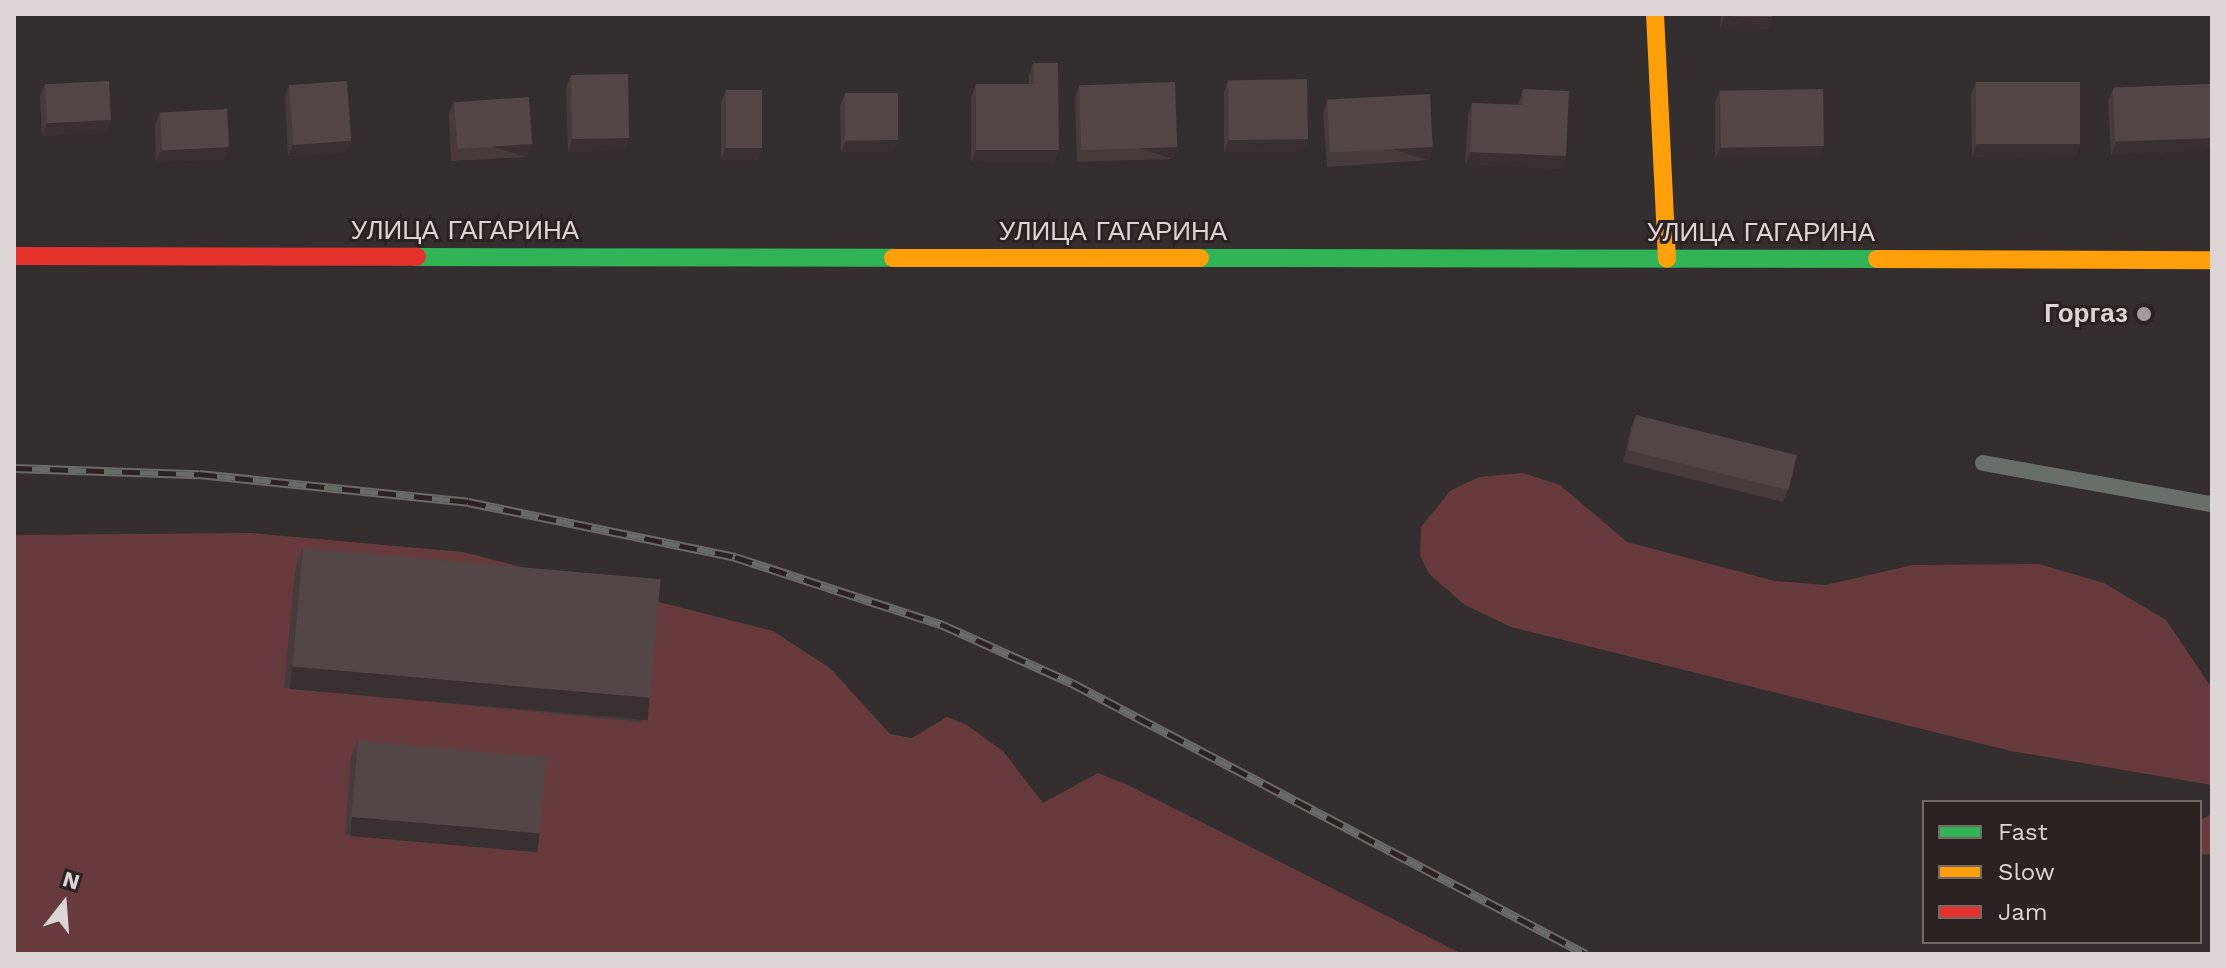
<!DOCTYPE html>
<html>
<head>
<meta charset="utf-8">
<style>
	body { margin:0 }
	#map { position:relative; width:2226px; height:968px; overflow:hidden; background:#342e2e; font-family:"Work Sans",sans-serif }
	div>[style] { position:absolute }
	.green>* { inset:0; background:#673a3d }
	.lane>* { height:16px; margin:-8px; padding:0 8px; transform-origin:8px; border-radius:8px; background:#686f68 }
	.fast>* { height:18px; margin:-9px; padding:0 9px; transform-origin:9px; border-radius:9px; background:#30b455 }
	.slow>* { height:18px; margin:-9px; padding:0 9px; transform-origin:9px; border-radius:9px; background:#ff9f0a }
	.jam>* { height:18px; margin:-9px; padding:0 9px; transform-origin:9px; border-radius:9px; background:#e5322d }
	.rail>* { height:9px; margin-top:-4.5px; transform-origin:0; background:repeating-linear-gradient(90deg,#2d2222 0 18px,#6a6a67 0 36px); box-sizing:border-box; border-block:2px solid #6a6a67 }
	.wall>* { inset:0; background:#483b3c }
	.shaded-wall>* { inset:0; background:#3b3031; transform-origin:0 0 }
	.building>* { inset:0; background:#544546; transform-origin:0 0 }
	.dots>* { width:22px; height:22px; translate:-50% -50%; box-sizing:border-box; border:4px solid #2d2222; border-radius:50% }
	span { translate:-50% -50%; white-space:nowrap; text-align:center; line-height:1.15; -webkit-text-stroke:6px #2d2222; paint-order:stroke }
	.street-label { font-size:26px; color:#ddd5d5 }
	.poi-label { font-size:26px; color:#ddd5d5; font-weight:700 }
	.right { translate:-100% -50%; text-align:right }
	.frame { position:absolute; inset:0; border:16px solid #ddd5d5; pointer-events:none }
	.legend { position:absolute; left:1922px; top:800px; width:280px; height:144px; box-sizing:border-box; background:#2d2222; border:2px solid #736a6a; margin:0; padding:10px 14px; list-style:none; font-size:24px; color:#ddd5d5 }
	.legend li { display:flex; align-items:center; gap:16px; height:40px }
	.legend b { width:40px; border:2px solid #736a6a }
	.north { position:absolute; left:24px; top:864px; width:80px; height:80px; -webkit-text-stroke:6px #2d2222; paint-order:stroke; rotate:17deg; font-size:22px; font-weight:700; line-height:32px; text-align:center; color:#ddd5d5 }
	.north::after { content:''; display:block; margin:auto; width:28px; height:36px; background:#ddd5d5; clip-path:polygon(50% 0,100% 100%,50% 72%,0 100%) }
</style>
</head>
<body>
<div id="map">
	<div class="green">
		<i style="clip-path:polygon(1523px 473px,1560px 485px,1627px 542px,1775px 581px,1825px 585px,1913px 565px,2039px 564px,2104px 583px,2166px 620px,2212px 688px,2212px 785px,2011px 751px,1511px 627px,1465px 605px,1429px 574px,1420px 555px,1421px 527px,1450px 491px,1479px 477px)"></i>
		<i style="clip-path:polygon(251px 533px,463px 552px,773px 631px,830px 668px,890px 734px,912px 738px,947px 717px,967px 725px,1003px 751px,1043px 803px,1098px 773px,1126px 784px,1462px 954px,14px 954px,14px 535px)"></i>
		<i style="clip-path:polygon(2212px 814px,2212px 854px,2200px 855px,2200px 820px)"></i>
	</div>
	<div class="lane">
		<i style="left:1983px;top:463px;width:233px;rotate:10.2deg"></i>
	</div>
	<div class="fast">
		<i style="left:417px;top:257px;width:476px;rotate:0.1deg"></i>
		<i style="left:1200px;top:258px;width:677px;rotate:0.08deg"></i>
	</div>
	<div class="slow">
		<i style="left:1655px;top:14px;width:245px;rotate:87.2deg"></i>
		<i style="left:893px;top:258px;width:307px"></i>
		<i style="left:1877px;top:259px;width:335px;rotate:0.2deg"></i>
	</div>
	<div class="jam">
		<i style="left:14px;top:256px;width:403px;rotate:0.1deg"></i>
	</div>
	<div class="rail">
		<i style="left:14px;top:468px;width:185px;rotate:1.9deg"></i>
		<i style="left:199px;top:474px;width:270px;rotate:5.9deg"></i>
		<i style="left:468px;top:502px;width:273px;rotate:11.6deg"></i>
		<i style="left:735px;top:557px;width:219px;rotate:18.1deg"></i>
		<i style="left:943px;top:625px;width:141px;rotate:24.2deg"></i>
		<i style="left:1072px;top:683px;width:581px;rotate:27.8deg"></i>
	</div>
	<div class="wall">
		<i style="clip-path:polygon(1721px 14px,1773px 14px,1768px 29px,1720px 28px)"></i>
		<i style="clip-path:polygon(1033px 63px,1059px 150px,1054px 163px,971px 162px,971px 97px,976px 84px,1029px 84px,1029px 75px)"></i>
		<i style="clip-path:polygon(571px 75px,629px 138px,625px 150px,568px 152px,566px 87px)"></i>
		<i style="clip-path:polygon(1228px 80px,1308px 139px,1303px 151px,1224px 152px,1224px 92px)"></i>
		<i style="clip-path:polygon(1976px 82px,2080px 144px,2076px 156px,1972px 157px,1971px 94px)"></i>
		<i style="clip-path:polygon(45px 83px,107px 133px,42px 136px,40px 96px)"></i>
		<i style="clip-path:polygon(289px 84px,351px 141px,346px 153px,288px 156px,285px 96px)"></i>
		<i style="clip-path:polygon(1079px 85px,1177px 147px,1173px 159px,1077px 162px,1075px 98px)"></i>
		<i style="clip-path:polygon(1523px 89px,1562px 169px,1465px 164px,1468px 115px,1472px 103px,1518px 105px)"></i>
		<i style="clip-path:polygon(2113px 89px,2212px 122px,2212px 139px,2208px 150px,2111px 155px,2108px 101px)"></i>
		<i style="clip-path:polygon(726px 90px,762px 148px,758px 160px,721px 160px,721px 103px)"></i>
		<i style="clip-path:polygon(1720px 90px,1819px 159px,1715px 159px,1715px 102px)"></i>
		<i style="clip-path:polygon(845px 94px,894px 152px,841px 153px,840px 106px)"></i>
		<i style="clip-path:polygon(454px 101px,528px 157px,451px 161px,449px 114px)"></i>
		<i style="clip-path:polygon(1327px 101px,1433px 147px,1429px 160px,1327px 167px,1323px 113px)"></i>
		<i style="clip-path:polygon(160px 112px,229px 147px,224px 159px,156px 162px,155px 125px)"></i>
		<i style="clip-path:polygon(1636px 415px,1788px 489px,1783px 502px,1623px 462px,1631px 427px)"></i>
		<i style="clip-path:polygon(303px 548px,649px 700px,641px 722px,284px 688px,295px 570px)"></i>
		<i style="clip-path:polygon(358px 741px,539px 833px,533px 850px,345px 835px,351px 758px)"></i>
	</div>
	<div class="shaded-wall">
		<i style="clip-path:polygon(1725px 16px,1772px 17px,1768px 29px,1720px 28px)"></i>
		<i style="clip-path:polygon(111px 120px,107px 133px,42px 136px,47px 123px)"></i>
		<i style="clip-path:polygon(629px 138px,625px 150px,568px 152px,572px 139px)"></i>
		<i style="clip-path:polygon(2212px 138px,2208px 150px,2111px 155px,2116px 142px)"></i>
		<i style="clip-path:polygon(1229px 139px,1308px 139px,1303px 151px,1224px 152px)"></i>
		<i style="clip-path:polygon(898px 140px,894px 152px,841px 153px,846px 141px)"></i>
		<i style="clip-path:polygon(351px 141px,346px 153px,288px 156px,293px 144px)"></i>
		<i style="left:532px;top:144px;width:14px;height:76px;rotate:107deg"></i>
		<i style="clip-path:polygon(1977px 144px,2080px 144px,2076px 156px,1972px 157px)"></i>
		<i style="clip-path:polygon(1824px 146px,1819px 159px,1715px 159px,1720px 147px)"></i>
		<i style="clip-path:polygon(229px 147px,224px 159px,156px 162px,161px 150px)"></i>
		<i style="left:1177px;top:147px;width:13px;height:95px;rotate:108deg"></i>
		<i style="left:1433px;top:147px;width:14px;height:102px;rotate:107deg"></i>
		<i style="clip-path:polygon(726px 148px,762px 148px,758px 160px,721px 160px)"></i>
		<i style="clip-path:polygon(976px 150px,1059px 150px,1054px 163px,971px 162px)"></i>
		<i style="clip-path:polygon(1470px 152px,1566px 156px,1562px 169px,1465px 164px)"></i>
		<i style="left:292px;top:666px;width:359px;height:23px;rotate:5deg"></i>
		<i style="left:352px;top:817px;width:188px;height:19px;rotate:5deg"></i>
	</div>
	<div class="building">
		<i style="clip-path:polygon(1725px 14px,1773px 14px,1772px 17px,1725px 16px)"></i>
		<i style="clip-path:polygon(1033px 63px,1058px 63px,1059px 150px,976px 150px,976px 84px,1034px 84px)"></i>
		<i style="left:628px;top:74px;width:64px;height:57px;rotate:89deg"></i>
		<i style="left:1307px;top:79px;width:60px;height:79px;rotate:89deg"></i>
		<i style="left:109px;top:81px;width:39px;height:64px;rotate:87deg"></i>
		<i style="left:347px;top:81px;width:60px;height:58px;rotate:86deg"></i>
		<i style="left:1175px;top:82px;width:65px;height:96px;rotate:88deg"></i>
		<i style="left:1976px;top:82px;width:104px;height:62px"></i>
		<i style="left:2210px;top:84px;width:54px;height:97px;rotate:88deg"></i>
		<i style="clip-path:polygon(1523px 89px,1569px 91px,1566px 156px,1470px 152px,1472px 103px,1522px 105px)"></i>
		<i style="left:1823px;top:89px;width:57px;height:103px;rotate:89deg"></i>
		<i style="left:726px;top:90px;width:36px;height:58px"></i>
		<i style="left:898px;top:93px;width:47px;height:53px;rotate:90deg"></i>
		<i style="left:1430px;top:94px;width:53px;height:103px;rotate:87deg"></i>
		<i style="left:529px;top:97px;width:47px;height:75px;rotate:86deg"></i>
		<i style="left:227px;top:109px;width:38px;height:67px;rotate:87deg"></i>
		<i style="left:1636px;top:415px;width:166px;height:36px;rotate:14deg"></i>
		<i style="left:303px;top:548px;width:359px;height:119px;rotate:5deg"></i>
		<i style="left:358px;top:741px;width:189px;height:76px;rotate:5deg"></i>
	</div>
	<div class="dots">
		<i style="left:2144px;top:314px;background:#a29b9b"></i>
	</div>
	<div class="street-label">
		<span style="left:465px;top:231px">УЛИЦА ГАГАРИНА</span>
		<span style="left:1113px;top:232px">УЛИЦА ГАГАРИНА</span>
		<span style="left:1761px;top:233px">УЛИЦА ГАГАРИНА</span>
	</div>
	<div class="poi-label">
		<span class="right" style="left:2128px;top:314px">Горгаз</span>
	</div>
	<div class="frame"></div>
	<ul class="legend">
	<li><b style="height:10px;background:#30b455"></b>Fast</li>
	<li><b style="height:10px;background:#ff9f0a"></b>Slow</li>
	<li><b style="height:10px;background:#e5322d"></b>Jam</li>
	</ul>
	<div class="north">N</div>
</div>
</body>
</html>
